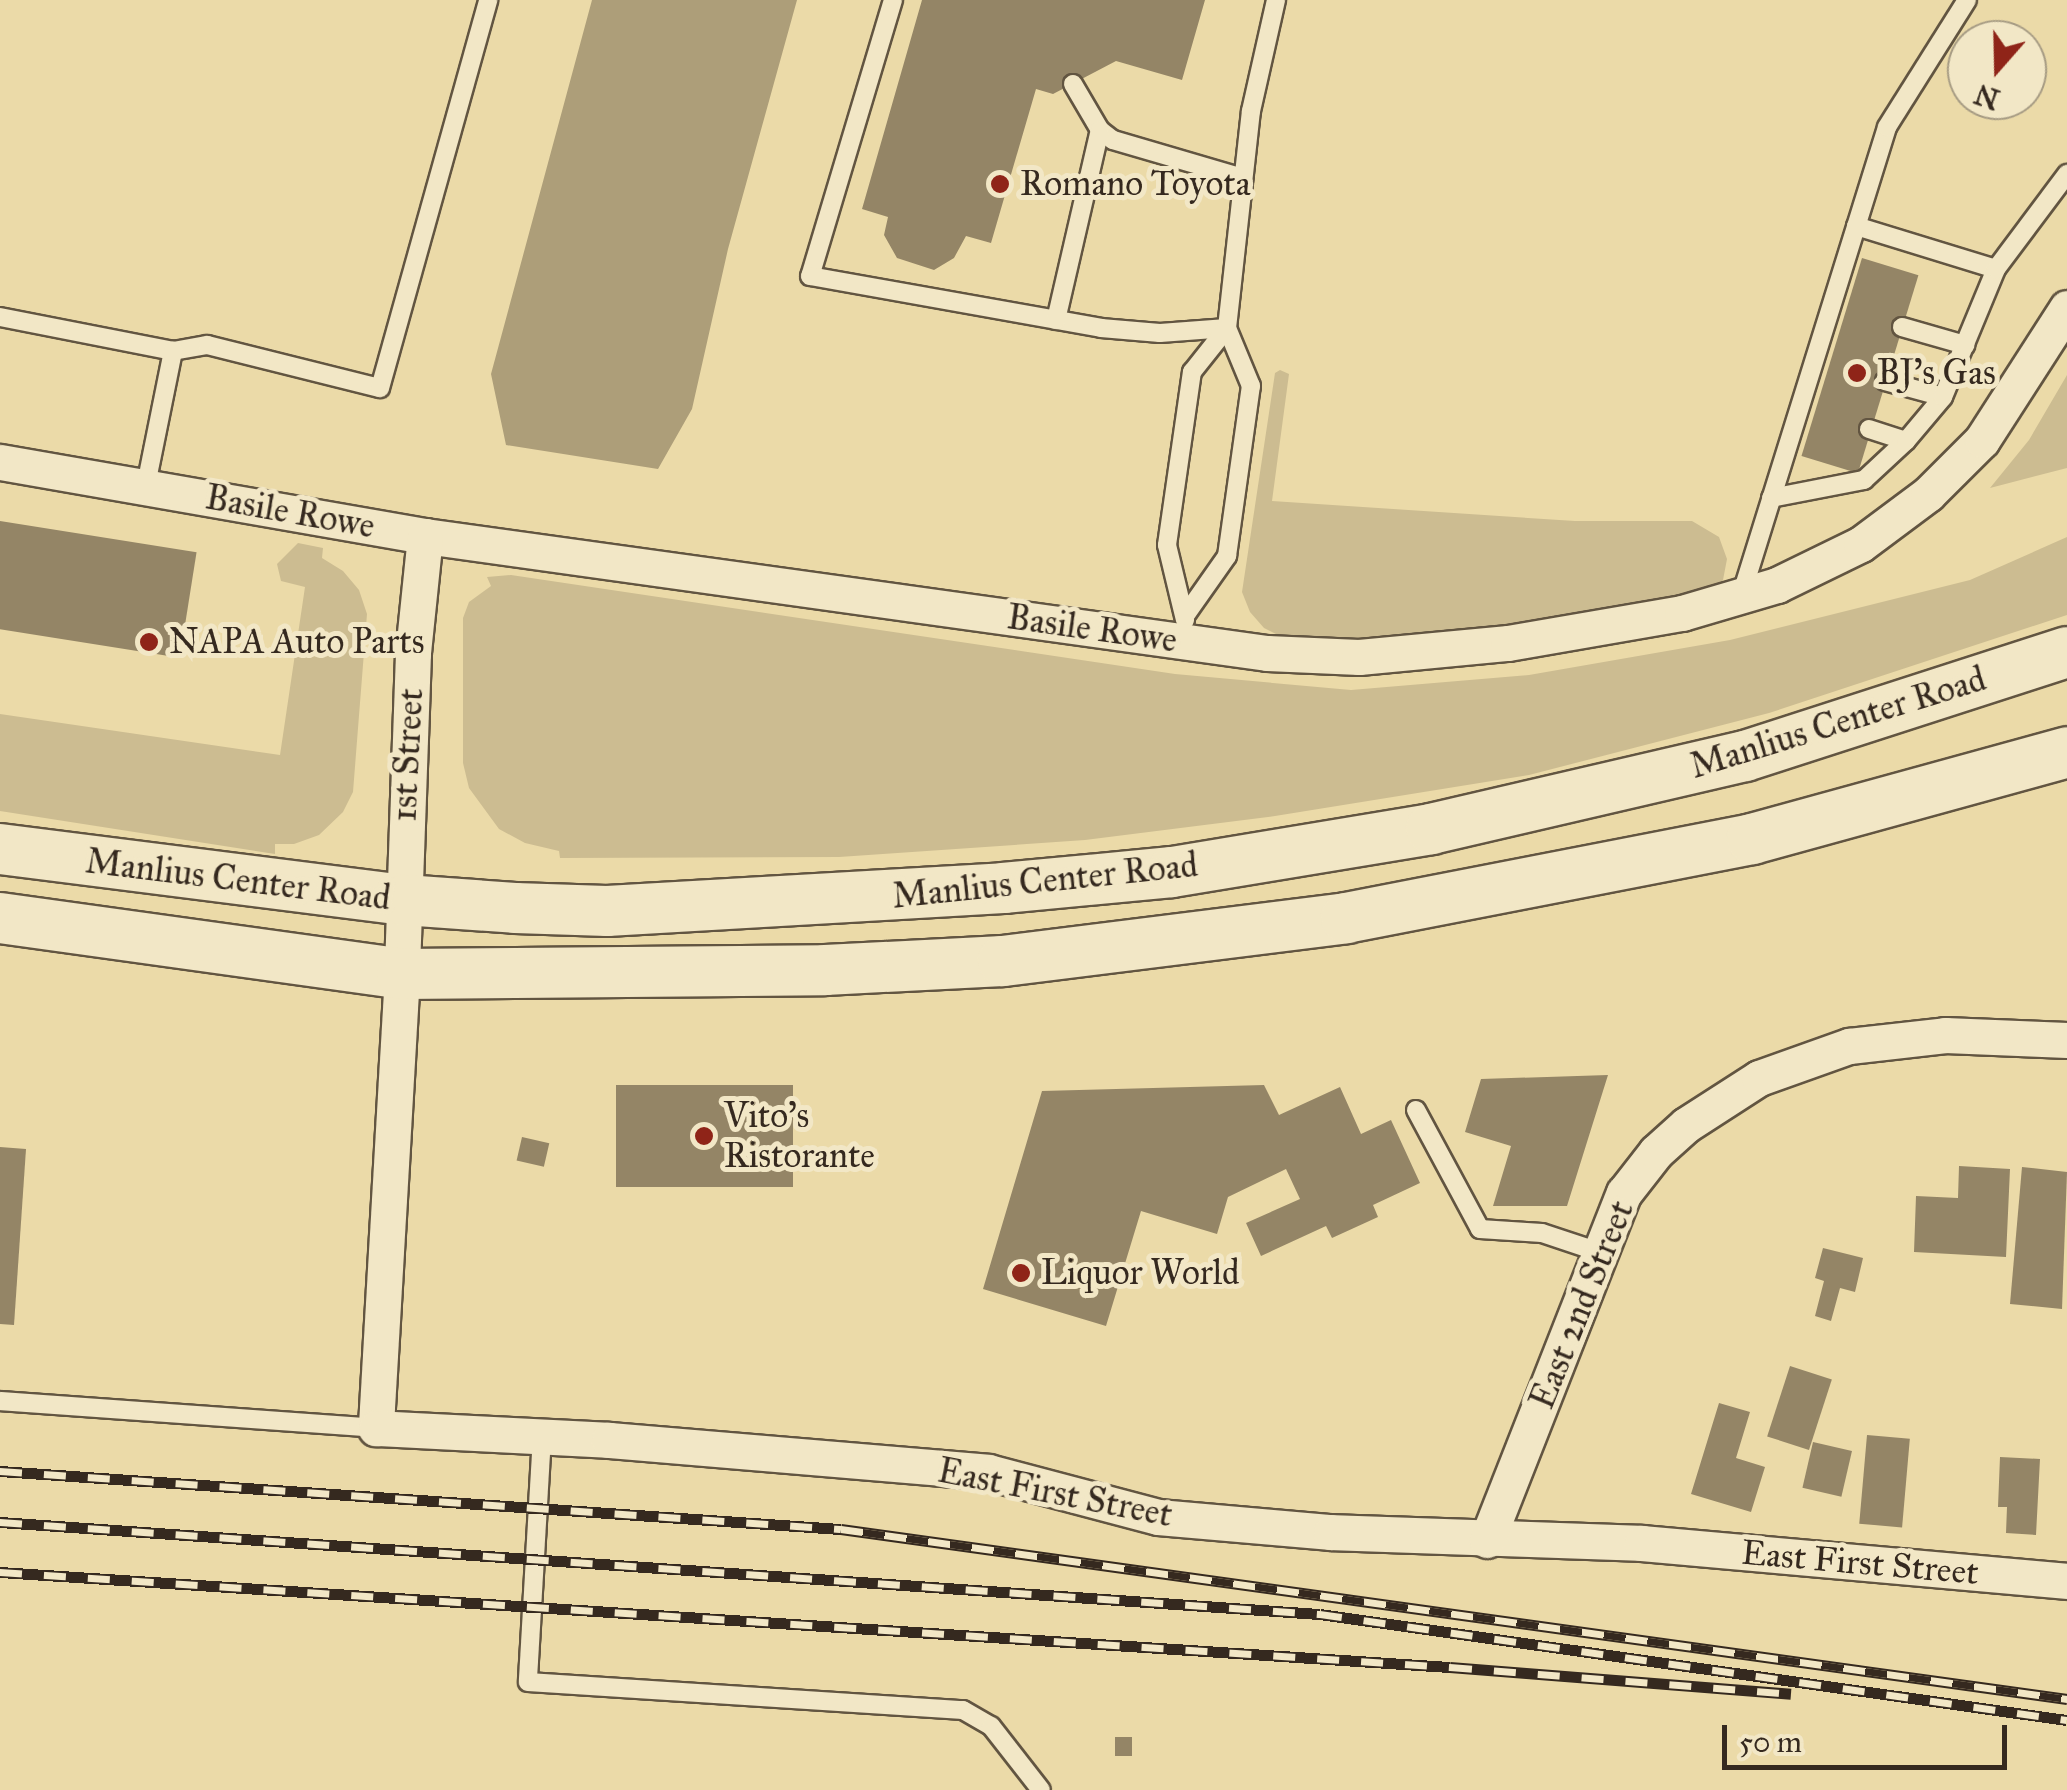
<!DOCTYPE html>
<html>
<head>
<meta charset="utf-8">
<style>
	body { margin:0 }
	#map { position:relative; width:2067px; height:1790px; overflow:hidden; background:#ebdaa8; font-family:"IM FELL Great Primer",serif }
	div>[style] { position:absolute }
	.green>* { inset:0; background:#ccbc91 }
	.water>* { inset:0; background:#ad9e79 }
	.building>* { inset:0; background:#948566; transform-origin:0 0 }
	.roads { filter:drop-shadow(2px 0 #625541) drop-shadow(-2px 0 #625541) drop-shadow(0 2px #625541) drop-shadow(0 -2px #625541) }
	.service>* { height:18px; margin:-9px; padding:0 9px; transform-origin:9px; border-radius:9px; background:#f2e7c6 }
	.minor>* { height:35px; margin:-17.5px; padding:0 17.5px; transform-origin:17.5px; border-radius:17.5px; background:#f2e7c6 }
	.secondary>* { height:50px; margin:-25px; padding:0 25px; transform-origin:25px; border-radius:25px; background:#f2e7c6 }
	.rail>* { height:11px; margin-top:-5.5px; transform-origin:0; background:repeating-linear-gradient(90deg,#f2e7c6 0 22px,#35291f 0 44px); box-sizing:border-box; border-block:2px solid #35291f }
	.dots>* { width:28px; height:28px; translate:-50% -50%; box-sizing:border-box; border:5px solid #f2e7c6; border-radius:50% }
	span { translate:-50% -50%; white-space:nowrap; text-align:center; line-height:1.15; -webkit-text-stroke:10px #f2e7c6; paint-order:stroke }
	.poi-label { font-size:35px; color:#35291f }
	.left { translate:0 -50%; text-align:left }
	.street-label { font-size:35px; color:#35291f }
	.north { position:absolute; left:1947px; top:20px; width:100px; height:100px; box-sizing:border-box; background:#f2e7c6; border:2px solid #a69b83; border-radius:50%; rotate:200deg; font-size:28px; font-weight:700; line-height:40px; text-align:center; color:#35291f }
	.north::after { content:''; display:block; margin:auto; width:35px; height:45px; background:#8f2418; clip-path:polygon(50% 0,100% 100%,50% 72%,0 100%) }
	.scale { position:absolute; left:1722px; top:1725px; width:285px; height:45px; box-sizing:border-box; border:5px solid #35291f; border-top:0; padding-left:12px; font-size:30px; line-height:35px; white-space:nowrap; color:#35291f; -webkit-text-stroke:8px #f2e7c6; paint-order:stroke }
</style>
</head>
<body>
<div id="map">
	<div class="green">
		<i style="clip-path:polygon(1280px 370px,1289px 374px,1272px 501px,1575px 521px,1692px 521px,1719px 537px,1727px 559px,1723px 580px,1712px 595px,1472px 632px,1359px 640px,1278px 635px,1264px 628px,1250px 612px,1242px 592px,1275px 373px)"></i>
		<i style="clip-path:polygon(2067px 375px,2067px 468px,1990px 488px,2029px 440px)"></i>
		<i style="clip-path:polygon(2067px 537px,2067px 615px,1769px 713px,1529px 775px,1275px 816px,1085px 840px,839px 857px,560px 858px,559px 851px,525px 843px,499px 829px,469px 788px,463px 763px,463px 618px,469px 602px,491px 586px,487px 577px,511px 575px,1175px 674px,1351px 690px,1529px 675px,1730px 640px,1970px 580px)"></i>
		<i style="clip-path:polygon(298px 543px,323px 548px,322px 558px,343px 571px,359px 590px,367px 614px,353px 792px,343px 812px,319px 835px,294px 844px,275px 844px,275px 854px,0 811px,0 714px,280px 755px,305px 587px,281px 581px,277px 564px)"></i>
	</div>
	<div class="water">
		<i style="clip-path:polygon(592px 0,797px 0,728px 249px,692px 409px,658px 469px,506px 445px,491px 374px)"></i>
	</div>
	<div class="building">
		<i style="clip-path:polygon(922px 0,1205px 0,1182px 80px,1116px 61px,1053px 94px,1036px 89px,991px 243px,966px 236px,954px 258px,934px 270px,897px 258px,884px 235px,888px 217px,862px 209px)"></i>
		<i style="left:1862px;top:258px;width:59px;height:207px;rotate:17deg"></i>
		<i style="left:0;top:521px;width:199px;height:107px;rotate:9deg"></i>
		<i style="clip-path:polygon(1608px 1075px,1567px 1206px,1493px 1206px,1511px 1146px,1465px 1132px,1481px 1079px)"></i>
		<i style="left:616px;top:1085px;width:177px;height:102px"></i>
		<i style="clip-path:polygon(1264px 1085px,1279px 1115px,1340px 1087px,1361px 1134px,1391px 1120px,1420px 1183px,1373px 1205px,1378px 1217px,1332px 1238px,1326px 1226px,1261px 1256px,1246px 1223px,1300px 1199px,1286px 1169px,1228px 1197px,1217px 1234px,1141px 1211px,1106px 1326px,983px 1289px,1042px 1091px)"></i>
		<i style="left:522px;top:1137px;width:28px;height:24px;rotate:13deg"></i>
		<i style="clip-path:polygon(0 1147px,26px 1149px,14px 1325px,0 1324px)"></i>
		<i style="clip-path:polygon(1959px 1166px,2010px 1169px,2006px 1257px,1914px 1252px,1916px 1196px,1958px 1198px)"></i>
		<i style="clip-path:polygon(2022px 1167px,2067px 1172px,2062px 1309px,2010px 1304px)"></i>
		<i style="clip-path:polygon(1823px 1248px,1863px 1258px,1855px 1292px,1840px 1288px,1831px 1321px,1815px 1316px,1824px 1281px,1815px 1278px)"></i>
		<i style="left:1790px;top:1366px;width:44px;height:74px;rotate:18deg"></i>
		<i style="clip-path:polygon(1719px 1403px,1750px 1412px,1736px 1458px,1765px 1467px,1751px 1512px,1691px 1494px)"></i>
		<i style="left:1867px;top:1435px;width:43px;height:89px;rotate:5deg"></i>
		<i style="left:1813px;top:1442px;width:40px;height:47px;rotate:13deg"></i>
		<i style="clip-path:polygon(2000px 1457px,2040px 1459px,2036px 1535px,2006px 1533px,2007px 1507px,1998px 1507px)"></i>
		<i style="left:1115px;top:1737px;width:17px;height:19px"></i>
	</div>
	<div class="roads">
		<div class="service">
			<i style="left:893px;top:0;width:288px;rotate:106.7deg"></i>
			<i style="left:810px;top:276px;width:296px;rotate:10.1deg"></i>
			<i style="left:1101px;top:328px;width:59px;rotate:4.8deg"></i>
			<i style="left:1160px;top:333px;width:67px;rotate:-4.3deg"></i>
			<i style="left:1073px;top:84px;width:53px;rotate:59.6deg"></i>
			<i style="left:1100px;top:130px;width:16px;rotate:38deg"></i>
			<i style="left:1113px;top:140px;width:135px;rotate:16.3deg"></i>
			<i style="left:1856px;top:226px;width:146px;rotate:17.1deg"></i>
			<i style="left:0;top:317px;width:176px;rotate:11.1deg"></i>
			<i style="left:173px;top:351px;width:35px;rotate:-10deg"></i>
			<i style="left:207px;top:345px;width:178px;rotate:14deg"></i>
			<i style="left:380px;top:388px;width:403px;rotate:-74.4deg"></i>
			<i style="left:1056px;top:320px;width:195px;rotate:-77deg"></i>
			<i style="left:1902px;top:327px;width:66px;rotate:15.9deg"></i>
			<i style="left:1885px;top:381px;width:60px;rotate:15.4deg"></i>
			<i style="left:1869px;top:429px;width:39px;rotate:18deg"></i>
			<i style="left:146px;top:485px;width:137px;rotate:-78.6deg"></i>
			<i style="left:1771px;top:498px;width:95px;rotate:-11deg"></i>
			<i style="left:1864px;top:480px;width:57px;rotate:-42.9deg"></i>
			<i style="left:1906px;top:441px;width:57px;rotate:-49.9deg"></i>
			<i style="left:1943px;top:397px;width:139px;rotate:-67.5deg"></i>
			<i style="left:1996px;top:269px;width:119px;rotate:-53.2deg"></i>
			<i style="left:1741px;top:596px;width:491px;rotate:-72.7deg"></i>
			<i style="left:1887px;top:127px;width:150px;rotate:-57.8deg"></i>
			<i style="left:1187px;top:613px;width:70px;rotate:-54.9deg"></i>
			<i style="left:1227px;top:556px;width:172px;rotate:-82deg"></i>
			<i style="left:1251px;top:386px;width:63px;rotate:-112.5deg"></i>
			<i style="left:1227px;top:328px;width:218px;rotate:-83.7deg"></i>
			<i style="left:1251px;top:111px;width:114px;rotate:-77.3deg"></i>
			<i style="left:1185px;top:620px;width:77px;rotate:-103.5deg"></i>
			<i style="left:1167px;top:545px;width:175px;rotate:-81.8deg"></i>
			<i style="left:1192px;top:372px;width:56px;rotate:-51.5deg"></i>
			<i style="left:1416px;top:1110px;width:135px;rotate:61.7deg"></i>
			<i style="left:1480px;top:1229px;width:62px;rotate:3.7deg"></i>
			<i style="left:1542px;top:1233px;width:63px;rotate:18.4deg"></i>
			<i style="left:0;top:1401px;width:377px;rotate:4.1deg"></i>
			<i style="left:542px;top:1436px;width:246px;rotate:93.3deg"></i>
			<i style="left:528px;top:1682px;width:436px;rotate:3.7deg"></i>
			<i style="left:963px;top:1710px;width:32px;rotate:30deg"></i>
			<i style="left:991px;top:1726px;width:81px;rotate:52deg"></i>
		</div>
		<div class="minor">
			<i style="left:0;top:462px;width:431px;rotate:9.9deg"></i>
			<i style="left:425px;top:536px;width:850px;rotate:7.91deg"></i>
			<i style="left:1267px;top:653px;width:92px;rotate:2.5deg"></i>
			<i style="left:1359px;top:657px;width:150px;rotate:-5.4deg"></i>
			<i style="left:1508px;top:643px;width:177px;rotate:-9.8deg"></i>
			<i style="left:1682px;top:613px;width:99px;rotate:-16.4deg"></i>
			<i style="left:1777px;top:585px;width:93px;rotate:-26deg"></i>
			<i style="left:1861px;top:544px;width:84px;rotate:-36.7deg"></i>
			<i style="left:1928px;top:494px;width:76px;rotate:-45deg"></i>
			<i style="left:1982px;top:440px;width:157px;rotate:-57.2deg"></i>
			<i style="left:425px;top:536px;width:118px;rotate:95.9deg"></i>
			<i style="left:413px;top:653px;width:321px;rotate:92deg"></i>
			<i style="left:402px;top:974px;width:455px;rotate:93.3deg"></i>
			<i style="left:376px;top:1428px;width:233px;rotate:2.9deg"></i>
			<i style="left:609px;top:1440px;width:380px;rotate:4.8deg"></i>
			<i style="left:988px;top:1472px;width:176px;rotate:14.8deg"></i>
			<i style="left:1158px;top:1517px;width:174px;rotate:5deg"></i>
			<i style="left:1331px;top:1532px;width:311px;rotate:2deg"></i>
			<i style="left:1642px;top:1543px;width:427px;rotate:5.1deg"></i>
			<i style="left:1487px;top:1540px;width:373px;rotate:-68.5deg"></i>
			<i style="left:1624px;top:1193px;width:52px;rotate:-52deg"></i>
			<i style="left:1656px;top:1152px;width:40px;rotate:-42deg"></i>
			<i style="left:1686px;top:1125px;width:87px;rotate:-32.8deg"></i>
			<i style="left:1759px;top:1078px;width:96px;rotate:-19.6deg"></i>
			<i style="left:1849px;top:1046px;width:97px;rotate:-6.5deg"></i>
			<i style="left:1945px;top:1035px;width:122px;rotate:2.3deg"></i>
		</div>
		<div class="secondary">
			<i style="left:0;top:849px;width:407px;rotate:7.2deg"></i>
			<i style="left:404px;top:900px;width:111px;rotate:4.1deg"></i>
			<i style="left:515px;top:908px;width:92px;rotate:1.9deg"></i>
			<i style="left:607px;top:911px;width:397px;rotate:-3.3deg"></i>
			<i style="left:1003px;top:888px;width:170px;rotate:-5.4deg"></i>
			<i style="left:1172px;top:872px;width:263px;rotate:-9.4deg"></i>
			<i style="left:1431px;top:829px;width:322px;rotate:-13.1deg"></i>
			<i style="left:1745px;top:756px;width:338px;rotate:-17.9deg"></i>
			<i style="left:0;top:918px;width:406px;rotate:7.9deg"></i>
			<i style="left:402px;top:974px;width:423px;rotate:-0.5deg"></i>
			<i style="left:825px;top:970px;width:178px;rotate:-2.9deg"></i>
			<i style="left:1003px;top:961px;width:346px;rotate:-7.1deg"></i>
			<i style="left:1346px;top:918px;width:414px;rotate:-11deg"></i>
			<i style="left:1752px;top:839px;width:327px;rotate:-15.4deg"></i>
		</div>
	</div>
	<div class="rail">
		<i style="left:0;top:1471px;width:843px;rotate:3.95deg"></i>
		<i style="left:841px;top:1529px;width:1238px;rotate:7.89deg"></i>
		<i style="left:0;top:1522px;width:1323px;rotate:3.99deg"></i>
		<i style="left:1320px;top:1614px;width:754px;rotate:8.08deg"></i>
		<i style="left:0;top:1572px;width:1453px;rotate:3.75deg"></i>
		<i style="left:1450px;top:1667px;width:342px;rotate:4.5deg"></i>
	</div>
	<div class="dots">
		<i style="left:1000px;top:184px;background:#8f2418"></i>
		<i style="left:1857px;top:373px;background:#8f2418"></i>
		<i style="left:149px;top:642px;background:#8f2418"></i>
		<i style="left:704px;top:1136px;background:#8f2418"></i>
		<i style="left:1021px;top:1273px;background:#8f2418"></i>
	</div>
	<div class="poi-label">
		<span class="left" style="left:1020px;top:184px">Romano Toyota</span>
		<span class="left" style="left:1877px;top:373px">BJ's Gas</span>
		<span class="left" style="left:169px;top:642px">NAPA Auto Parts</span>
		<span class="left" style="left:724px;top:1136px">Vito's<br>Ristorante</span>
		<span class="left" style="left:1041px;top:1273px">Liquor World</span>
	</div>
	<div class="street-label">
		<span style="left:290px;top:512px;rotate:10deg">Basile Rowe</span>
		<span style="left:1092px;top:629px;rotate:8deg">Basile Rowe</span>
		<span style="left:1838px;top:723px;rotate:-17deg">Manlius Center Road</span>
		<span style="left:408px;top:755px;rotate:-87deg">1st Street</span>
		<span style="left:238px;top:880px;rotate:7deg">Manlius Center Road</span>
		<span style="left:1045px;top:881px;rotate:-6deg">Manlius Center Road</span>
		<span style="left:1582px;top:1305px;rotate:-68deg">East 2nd Street</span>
		<span style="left:1055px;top:1493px;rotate:11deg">East First Street</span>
		<span style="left:1860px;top:1563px;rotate:5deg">East First Street</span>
	</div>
	<div class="north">N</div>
	<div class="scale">50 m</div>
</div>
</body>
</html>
